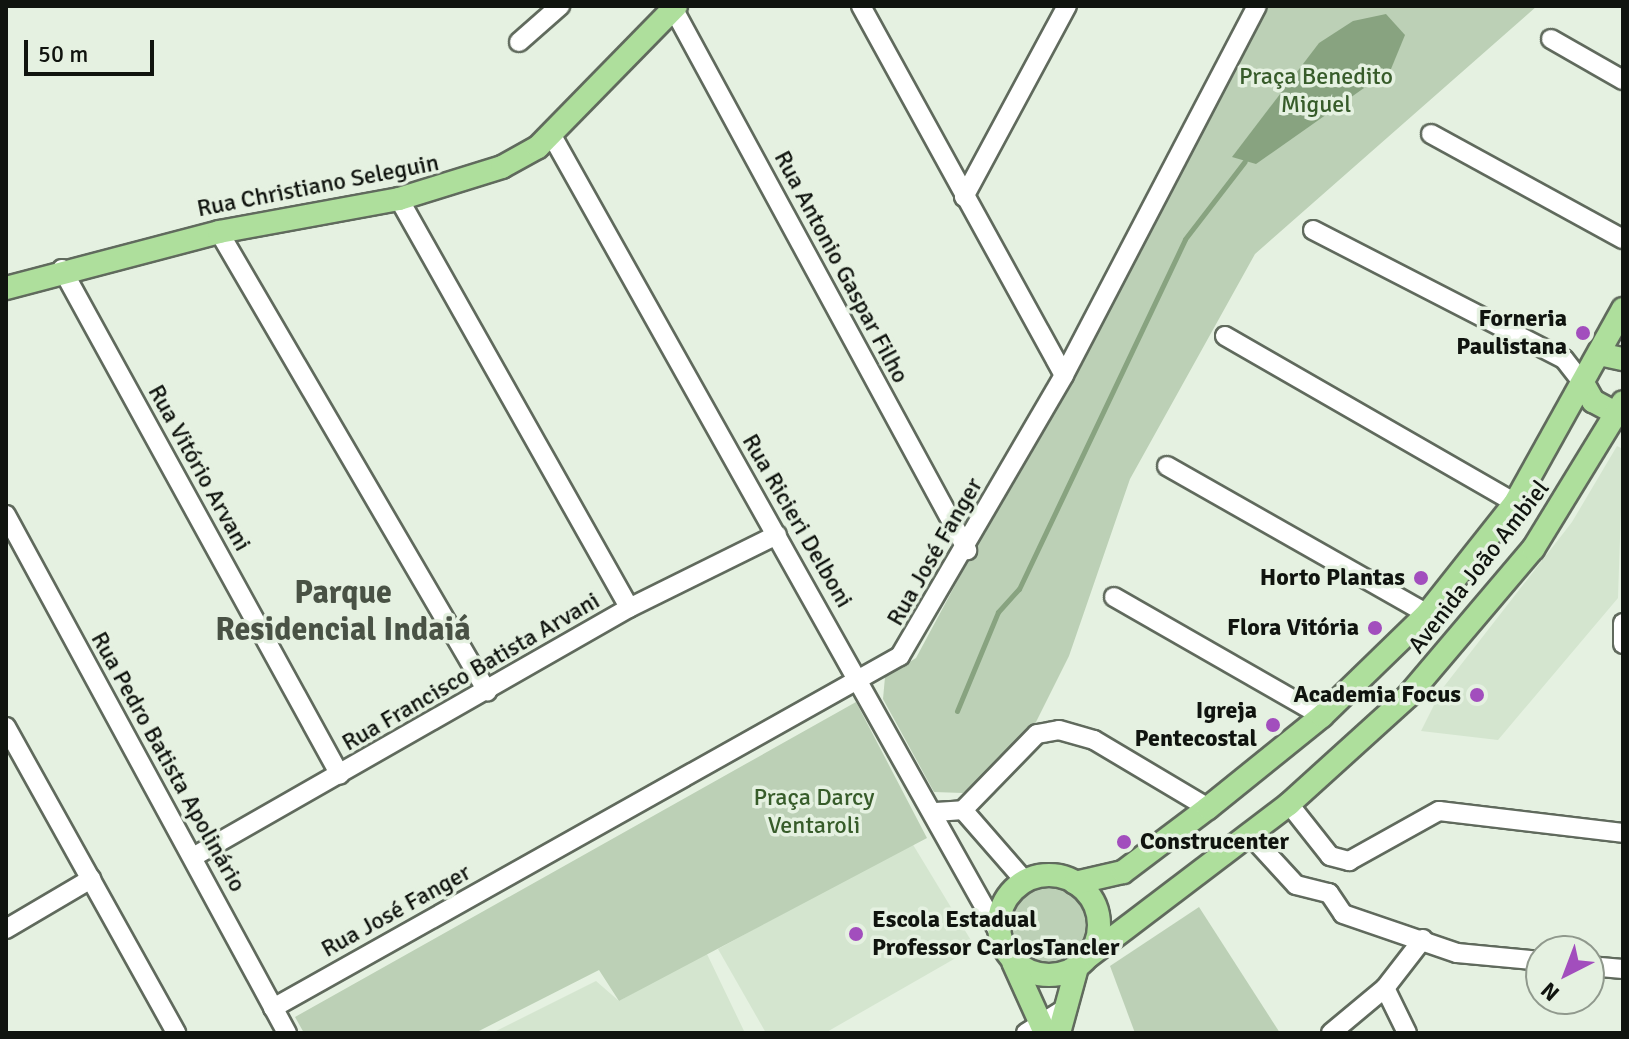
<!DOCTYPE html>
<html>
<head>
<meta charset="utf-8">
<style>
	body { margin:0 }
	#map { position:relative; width:1629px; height:1039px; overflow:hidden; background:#e5f1e1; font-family:Signika,sans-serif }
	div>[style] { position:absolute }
	.built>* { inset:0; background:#d4e5cf }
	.green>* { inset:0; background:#bcd0b6 }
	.round { border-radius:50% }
	.water>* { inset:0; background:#88a380 }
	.stream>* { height:5px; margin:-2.5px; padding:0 2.5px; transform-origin:2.5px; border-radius:2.5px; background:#88a380 }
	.roads { filter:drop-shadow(2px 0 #606a5d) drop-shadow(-2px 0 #606a5d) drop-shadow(0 2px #606a5d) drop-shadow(0 -2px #606a5d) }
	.minor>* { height:18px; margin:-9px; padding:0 9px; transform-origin:9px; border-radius:9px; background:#fff }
	.major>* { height:22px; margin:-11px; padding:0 11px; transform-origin:11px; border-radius:11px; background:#aedf9c }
	.major>.ring { margin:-11px; padding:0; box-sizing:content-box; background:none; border:22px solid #aedf9c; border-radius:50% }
	.dots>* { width:22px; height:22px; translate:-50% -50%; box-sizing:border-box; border:4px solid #e5f1e1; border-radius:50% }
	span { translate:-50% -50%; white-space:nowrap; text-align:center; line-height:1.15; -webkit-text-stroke:7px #e5f1e1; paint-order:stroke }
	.park-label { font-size:24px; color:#375c2a }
	.street-label { font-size:24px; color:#10140f }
	.poi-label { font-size:24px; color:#10140f; font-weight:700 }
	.right { translate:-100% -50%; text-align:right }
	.left { translate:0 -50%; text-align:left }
	.district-label { font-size:32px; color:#495245; font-weight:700 }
	.frame { position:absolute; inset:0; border:8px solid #10140f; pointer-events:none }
	.north { position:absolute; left:1525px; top:935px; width:80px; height:80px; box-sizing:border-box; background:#e5f1e1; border:2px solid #90998d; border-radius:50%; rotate:222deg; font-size:22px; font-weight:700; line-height:32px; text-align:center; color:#10140f }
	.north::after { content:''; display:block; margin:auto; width:28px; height:36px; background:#a24ebd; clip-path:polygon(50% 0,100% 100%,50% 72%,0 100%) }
	.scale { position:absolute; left:24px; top:40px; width:130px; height:36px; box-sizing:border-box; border:4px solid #10140f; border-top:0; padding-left:10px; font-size:24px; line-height:28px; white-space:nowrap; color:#10140f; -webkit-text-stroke:6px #e5f1e1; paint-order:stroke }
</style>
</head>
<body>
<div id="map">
	<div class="built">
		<i style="clip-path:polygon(1617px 446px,1623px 449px,1618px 598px,1498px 740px,1421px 731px,1442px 689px,1572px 522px)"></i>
		<i style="clip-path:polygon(912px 843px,975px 947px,825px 1033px,766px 1033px,718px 949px)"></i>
		<i style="clip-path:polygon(706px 952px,745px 1033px,492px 1033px,596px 981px,619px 1001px)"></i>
	</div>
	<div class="green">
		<i style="clip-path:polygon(1266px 6px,1537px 6px,1255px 254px,1130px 479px,1069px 656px,1036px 722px,963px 793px,934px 792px,883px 699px,885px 677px,916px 658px)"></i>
		<i style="clip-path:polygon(856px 702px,927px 838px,619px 1001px,599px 970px,475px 1033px,304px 1033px,295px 1017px)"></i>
		<i class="round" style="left:1007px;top:884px;width:80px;height:80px"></i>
		<i style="clip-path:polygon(1199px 907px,1280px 1033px,1135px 1033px,1110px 966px)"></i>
	</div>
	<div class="water">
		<i style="clip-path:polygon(1386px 14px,1405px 35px,1391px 69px,1256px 164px,1232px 157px,1319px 43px,1353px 21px)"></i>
	</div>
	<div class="stream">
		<i style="left:957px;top:711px;width:107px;rotate:-67.5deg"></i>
		<i style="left:998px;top:612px;width:31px;rotate:-48deg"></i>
		<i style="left:1019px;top:589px;width:387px;rotate:-64.6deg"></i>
		<i style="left:1185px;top:239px;width:98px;rotate:-52.4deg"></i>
	</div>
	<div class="roads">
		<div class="minor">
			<i style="left:861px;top:6px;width:421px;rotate:61.2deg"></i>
			<i style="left:673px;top:8px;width:617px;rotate:61.52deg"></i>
			<i style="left:1551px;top:39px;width:83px;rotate:29.7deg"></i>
			<i style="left:519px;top:42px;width:55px;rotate:-41.3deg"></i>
			<i style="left:551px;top:134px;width:916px;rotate:60.72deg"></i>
			<i style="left:1431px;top:134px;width:219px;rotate:28.7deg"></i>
			<i style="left:964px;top:197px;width:217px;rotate:-61.7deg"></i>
			<i style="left:399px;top:199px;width:469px;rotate:60.6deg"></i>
			<i style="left:1313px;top:230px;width:282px;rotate:27.2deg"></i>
			<i style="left:1564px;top:359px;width:31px;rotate:52deg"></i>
			<i style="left:219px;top:232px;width:532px;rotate:59.72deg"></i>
			<i style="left:62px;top:269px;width:577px;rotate:61.22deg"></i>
			<i style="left:1225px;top:336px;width:335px;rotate:29.9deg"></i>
			<i style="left:1167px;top:466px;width:299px;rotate:29.6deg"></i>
			<i style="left:6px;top:515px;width:589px;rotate:61.52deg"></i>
			<i style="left:1114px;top:597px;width:240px;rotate:29.8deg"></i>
			<i style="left:1623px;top:623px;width:21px;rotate:90deg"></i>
			<i style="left:6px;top:727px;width:350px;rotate:60.9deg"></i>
			<i style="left:1289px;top:804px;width:66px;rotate:51.7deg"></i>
			<i style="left:1330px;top:856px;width:20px;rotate:15deg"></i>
			<i style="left:1349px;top:861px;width:103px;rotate:-29.1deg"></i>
			<i style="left:1439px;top:811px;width:185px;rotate:6.8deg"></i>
			<i style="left:963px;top:810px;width:94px;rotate:48.9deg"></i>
			<i style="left:936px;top:812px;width:27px;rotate:-4deg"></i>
			<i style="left:963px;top:810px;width:106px;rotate:-45.8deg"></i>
			<i style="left:1037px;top:734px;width:22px;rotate:-10deg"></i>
			<i style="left:1059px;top:730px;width:36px;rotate:16deg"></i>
			<i style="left:1094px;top:740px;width:133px;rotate:30.8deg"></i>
			<i style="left:1250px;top:835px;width:68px;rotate:47.4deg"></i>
			<i style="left:1296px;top:885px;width:34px;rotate:14deg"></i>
			<i style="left:1329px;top:893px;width:25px;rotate:56deg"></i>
			<i style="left:1343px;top:914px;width:120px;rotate:18.9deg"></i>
			<i style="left:1457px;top:953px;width:84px;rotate:5.4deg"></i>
			<i style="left:193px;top:857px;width:502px;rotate:-29.73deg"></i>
			<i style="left:629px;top:608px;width:165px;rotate:-26.3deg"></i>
			<i style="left:6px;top:929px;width:99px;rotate:-30.5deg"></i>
			<i style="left:1589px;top:966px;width:34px;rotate:5deg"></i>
			<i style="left:1385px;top:988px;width:50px;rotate:63.9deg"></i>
			<i style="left:273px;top:1008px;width:719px;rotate:-29.31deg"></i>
			<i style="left:900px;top:656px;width:325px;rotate:-59.7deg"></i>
			<i style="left:1064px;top:375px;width:416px;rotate:-62.4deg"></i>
			<i style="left:1026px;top:1033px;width:47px;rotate:-32deg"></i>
			<i style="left:1331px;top:1033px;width:70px;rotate:-39.8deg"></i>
			<i style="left:1385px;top:988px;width:62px;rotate:-52.2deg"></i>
		</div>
		<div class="major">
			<i style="left:6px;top:288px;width:220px;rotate:-14.7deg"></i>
			<i style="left:219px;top:232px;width:183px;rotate:-10.4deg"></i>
			<i style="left:399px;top:199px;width:108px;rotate:-17.3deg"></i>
			<i style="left:502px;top:167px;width:41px;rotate:-29.1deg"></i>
			<i style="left:538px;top:147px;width:197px;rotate:-45.6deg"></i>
			<i style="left:1599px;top:354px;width:25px;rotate:12deg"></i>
			<i style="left:1583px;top:383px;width:21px;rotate:61deg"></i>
			<i style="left:1593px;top:401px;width:27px;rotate:28deg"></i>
			<i class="ring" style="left:999px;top:875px;width:78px;height:78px"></i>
			<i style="left:1075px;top:883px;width:49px;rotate:-12.9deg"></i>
			<i style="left:1123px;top:872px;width:106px;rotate:-37deg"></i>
			<i style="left:1208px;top:808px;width:146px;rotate:-38.9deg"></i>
			<i style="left:1322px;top:716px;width:146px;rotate:-44.2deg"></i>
			<i style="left:1427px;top:614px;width:142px;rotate:-51.6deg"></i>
			<i style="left:1515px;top:503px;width:222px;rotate:-60.9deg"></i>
			<i style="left:1089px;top:956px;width:251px;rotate:-37.2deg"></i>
			<i style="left:1289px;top:804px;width:162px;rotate:-42.2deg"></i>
			<i style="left:1409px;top:695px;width:192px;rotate:-49.7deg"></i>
			<i style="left:1533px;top:549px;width:172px;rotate:-58.5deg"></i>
			<i style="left:1013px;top:962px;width:78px;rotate:65.7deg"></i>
			<i style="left:1059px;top:1033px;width:68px;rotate:-74.7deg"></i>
		</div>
	</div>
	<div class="dots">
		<i style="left:1583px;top:333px;background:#a24ebd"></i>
		<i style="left:1421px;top:578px;background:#a24ebd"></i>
		<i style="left:1375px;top:628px;background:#a24ebd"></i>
		<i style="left:1477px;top:695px;background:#a24ebd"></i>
		<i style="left:1273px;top:725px;background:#a24ebd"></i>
		<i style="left:1124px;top:842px;background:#a24ebd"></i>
		<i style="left:856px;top:934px;background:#a24ebd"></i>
	</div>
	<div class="park-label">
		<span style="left:1316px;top:91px">Praça Benedito<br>Miguel</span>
		<span style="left:814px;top:812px">Praça Darcy<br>Ventaroli</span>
	</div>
	<div class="street-label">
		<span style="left:318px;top:186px;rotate:-11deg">Rua Christiano Seleguin</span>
		<span style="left:841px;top:267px;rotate:62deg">Rua Antonio Gaspar Filho</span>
		<span style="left:199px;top:468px;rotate:61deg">Rua Vitório Arvani</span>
		<span style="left:797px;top:521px;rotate:60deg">Rua Ricieri Delboni</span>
		<span style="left:935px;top:552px;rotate:-60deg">Rua José Fanger</span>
		<span style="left:1479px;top:567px;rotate:-52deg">Avenida João Ambiel</span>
		<span style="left:471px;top:672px;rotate:-30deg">Rua Francisco Batista Arvani</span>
		<span style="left:168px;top:762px;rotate:61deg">Rua Pedro Batista Apolinário</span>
		<span style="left:396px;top:911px;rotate:-29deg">Rua José Fanger</span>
	</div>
	<div class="poi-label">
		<span class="right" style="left:1567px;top:333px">Forneria<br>Paulistana</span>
		<span class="right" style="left:1405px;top:578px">Horto Plantas</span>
		<span class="right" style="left:1359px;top:628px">Flora Vitória</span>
		<span class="right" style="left:1461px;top:695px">Academia Focus</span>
		<span class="right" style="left:1257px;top:725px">Igreja<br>Pentecostal</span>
		<span class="left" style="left:1140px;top:842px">Construcenter</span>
		<span class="left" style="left:872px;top:934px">Escola Estadual<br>Professor CarlosTancler</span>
	</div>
	<div class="district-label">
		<span style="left:343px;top:612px">Parque<br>Residencial Indaiá</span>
	</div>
	<div class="frame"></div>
	<div class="north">N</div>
	<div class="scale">50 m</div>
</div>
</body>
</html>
